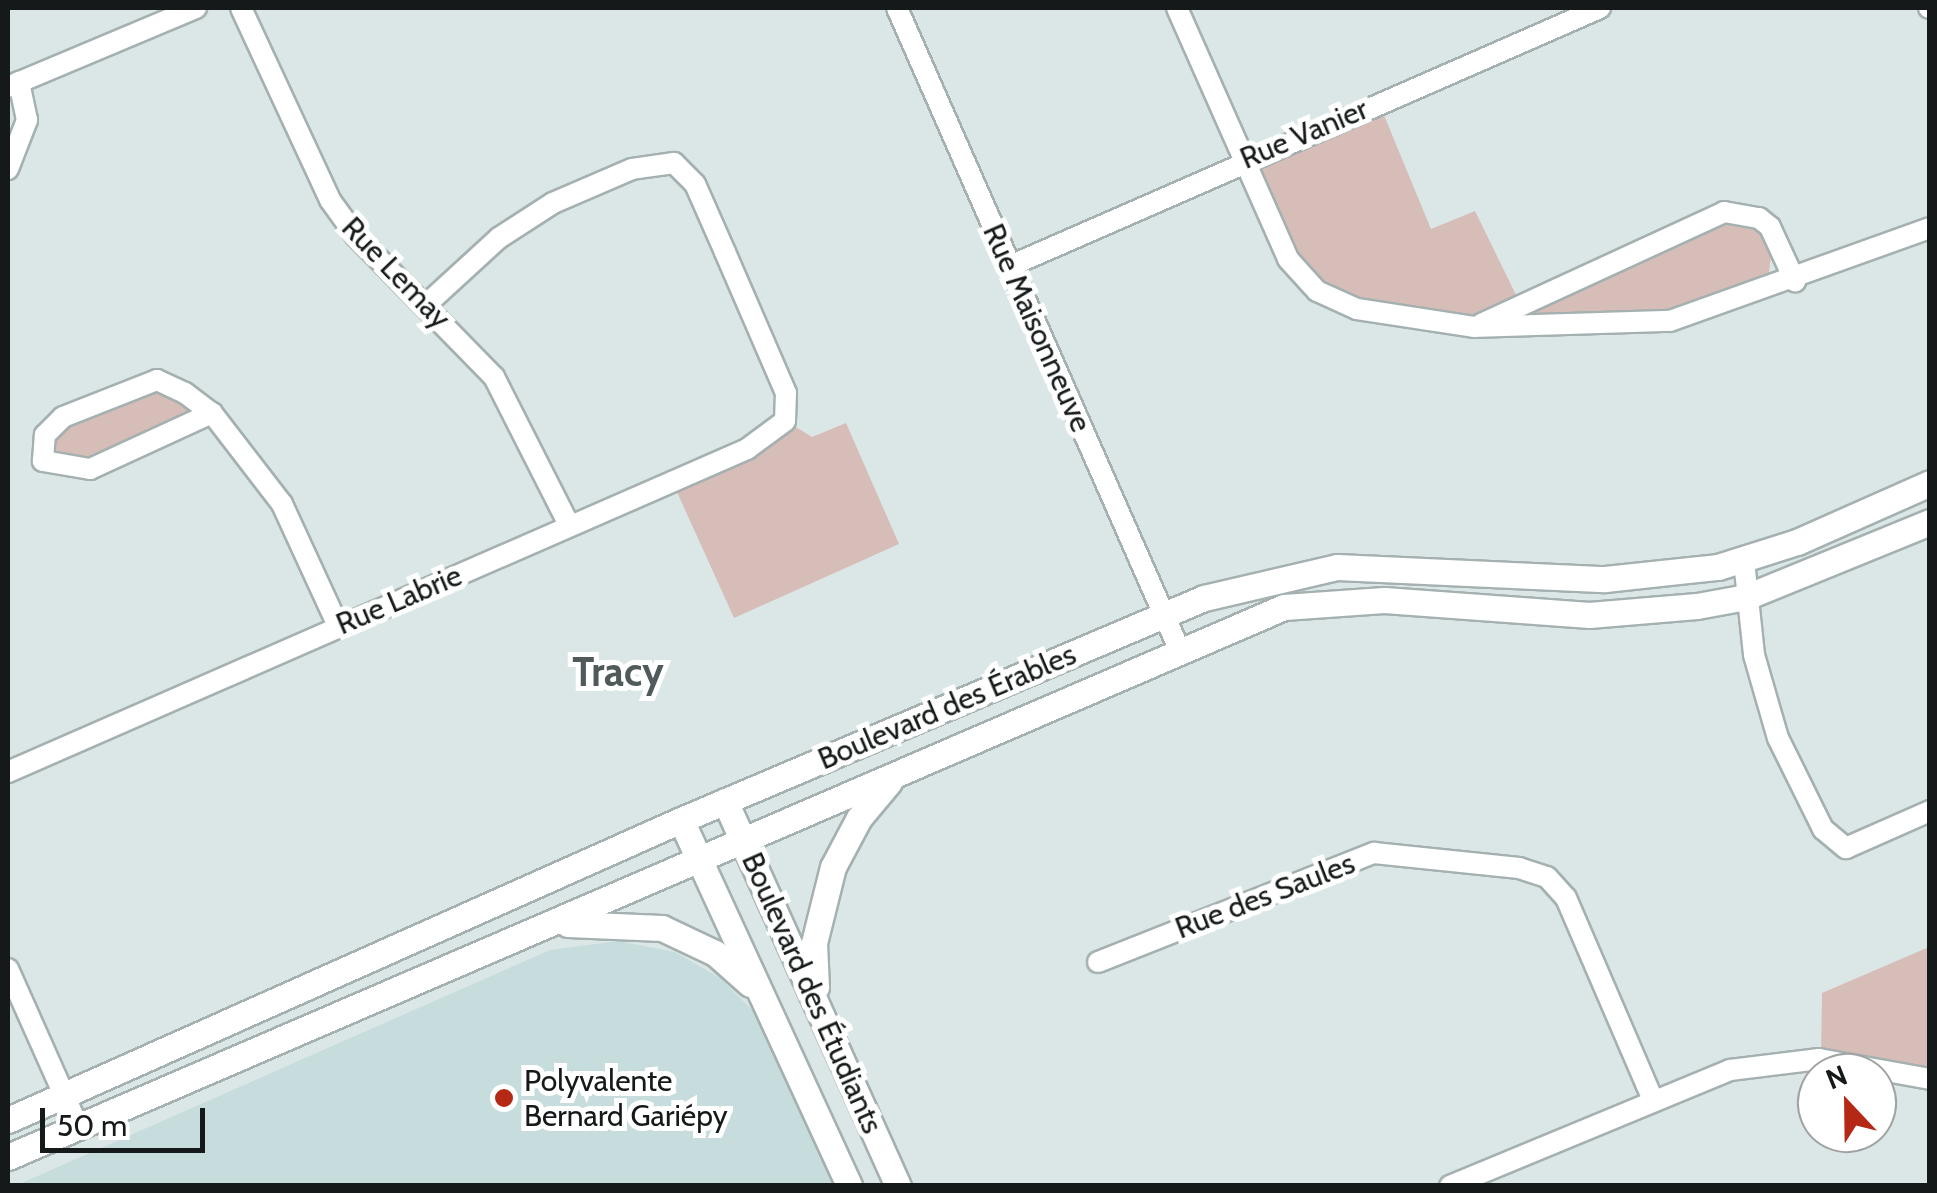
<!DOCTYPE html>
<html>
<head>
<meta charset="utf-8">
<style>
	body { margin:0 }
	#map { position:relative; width:1937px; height:1193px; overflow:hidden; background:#dbe7e7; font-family:Cabin,sans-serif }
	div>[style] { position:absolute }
	.built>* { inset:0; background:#c7dcdc }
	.green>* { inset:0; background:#d7bdb8 }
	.roads { filter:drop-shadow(2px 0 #a5b0b0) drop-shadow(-2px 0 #a5b0b0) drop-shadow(0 2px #a5b0b0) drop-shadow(0 -2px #a5b0b0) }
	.minor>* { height:20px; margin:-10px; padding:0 10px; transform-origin:10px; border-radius:10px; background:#fff }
	.tertiary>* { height:25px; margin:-12.5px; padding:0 12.5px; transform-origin:12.5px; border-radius:12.5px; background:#fff }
	.dots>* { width:28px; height:28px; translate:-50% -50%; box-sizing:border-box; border:5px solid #fff; border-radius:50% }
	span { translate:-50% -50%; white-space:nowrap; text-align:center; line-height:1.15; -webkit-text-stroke:10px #fff; paint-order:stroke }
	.street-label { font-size:30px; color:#151919 }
	.poi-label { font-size:30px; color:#151919 }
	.left { translate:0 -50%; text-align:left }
	.district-label { font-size:40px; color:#505a5a; font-weight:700 }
	.frame { position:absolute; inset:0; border:10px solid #151919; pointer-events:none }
	.north { position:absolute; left:1797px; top:1053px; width:100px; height:100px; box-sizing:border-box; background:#fff; border:2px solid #a1a3a3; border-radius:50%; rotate:338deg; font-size:28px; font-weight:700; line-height:40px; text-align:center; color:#151919 }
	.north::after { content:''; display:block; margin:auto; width:35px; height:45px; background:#b52815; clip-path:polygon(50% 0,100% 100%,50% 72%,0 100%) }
	.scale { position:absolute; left:40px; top:1108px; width:165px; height:45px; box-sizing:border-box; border:5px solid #151919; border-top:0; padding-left:12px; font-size:30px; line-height:35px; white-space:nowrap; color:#151919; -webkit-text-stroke:8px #fff; paint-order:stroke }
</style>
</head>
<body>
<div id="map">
	<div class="built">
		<i style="clip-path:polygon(618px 941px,675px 952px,720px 978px,752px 1010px,836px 1185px,15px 1186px,550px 950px)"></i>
	</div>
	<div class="green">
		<i style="clip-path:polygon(1381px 108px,1431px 229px,1475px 211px,1519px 301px,1710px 217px,1756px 220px,1773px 238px,1767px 290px,1617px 333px,1536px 333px,1376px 312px,1301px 276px,1251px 165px)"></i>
		<i style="clip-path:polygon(157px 383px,206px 413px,89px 466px,46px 458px,54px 428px)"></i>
		<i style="clip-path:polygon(788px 422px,812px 437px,846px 423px,899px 544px,734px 618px,672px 481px)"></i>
		<i style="clip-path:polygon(1929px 947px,1929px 1075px,1821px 1056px,1822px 993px)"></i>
	</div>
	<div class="roads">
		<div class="minor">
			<i style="left:241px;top:8px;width:212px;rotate:65.1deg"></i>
			<i style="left:330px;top:200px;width:44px;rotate:54.2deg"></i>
			<i style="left:356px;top:236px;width:197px;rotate:45.6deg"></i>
			<i style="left:494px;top:377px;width:166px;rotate:63.1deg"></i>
			<i style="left:897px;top:8px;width:700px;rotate:66.25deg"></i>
			<i style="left:1177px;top:8px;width:274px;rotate:66.1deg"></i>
			<i style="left:1288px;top:259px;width:43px;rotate:47.8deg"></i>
			<i style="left:1317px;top:291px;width:44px;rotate:24.2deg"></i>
			<i style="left:1357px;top:309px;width:118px;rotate:8.7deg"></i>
			<i style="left:1474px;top:327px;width:196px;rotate:-1.8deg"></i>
			<i style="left:1670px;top:321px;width:276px;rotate:-19.7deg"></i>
			<i style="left:1929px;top:8px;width:1px"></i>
			<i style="left:8px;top:87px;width:204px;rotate:-22.8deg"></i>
			<i style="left:8px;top:169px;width:53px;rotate:-68.8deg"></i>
			<i style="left:27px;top:120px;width:39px;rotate:-102deg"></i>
			<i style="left:1010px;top:266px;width:644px;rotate:-23.62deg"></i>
			<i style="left:1481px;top:324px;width:268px;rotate:-24.7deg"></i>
			<i style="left:1724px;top:212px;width:36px;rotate:10deg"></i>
			<i style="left:1759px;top:218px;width:14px;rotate:39deg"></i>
			<i style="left:1770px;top:227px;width:60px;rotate:65.2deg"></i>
			<i style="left:212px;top:413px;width:134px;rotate:155.3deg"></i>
			<i style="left:90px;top:469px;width:48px;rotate:-170.3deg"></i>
			<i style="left:43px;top:461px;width:26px;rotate:-86deg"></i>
			<i style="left:45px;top:435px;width:25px;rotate:-45deg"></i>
			<i style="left:63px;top:417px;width:101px;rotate:-21.5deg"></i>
			<i style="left:157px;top:380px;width:31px;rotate:25deg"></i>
			<i style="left:185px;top:393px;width:34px;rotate:37deg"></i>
			<i style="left:212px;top:413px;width:115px;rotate:52.4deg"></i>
			<i style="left:282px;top:504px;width:134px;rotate:65.3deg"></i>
			<i style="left:1744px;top:561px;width:95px;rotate:83.9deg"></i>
			<i style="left:1754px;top:655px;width:86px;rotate:73.9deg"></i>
			<i style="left:1778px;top:738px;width:102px;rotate:63.7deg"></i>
			<i style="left:1823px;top:829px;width:30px;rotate:40deg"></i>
			<i style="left:1846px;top:848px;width:92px;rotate:-23.8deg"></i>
			<i style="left:8px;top:772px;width:807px;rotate:-23.61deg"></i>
			<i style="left:747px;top:449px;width:47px;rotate:-36.4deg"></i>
			<i style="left:785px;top:421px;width:28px;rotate:-88deg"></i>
			<i style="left:786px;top:393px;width:154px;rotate:-113.4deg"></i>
			<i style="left:725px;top:252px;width:74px;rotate:-113.8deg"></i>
			<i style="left:695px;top:184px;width:30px;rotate:-135deg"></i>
			<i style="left:674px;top:163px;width:42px;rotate:171.9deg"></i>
			<i style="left:632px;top:169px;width:86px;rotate:156.7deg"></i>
			<i style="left:553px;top:203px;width:64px;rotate:147.1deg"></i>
			<i style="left:499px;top:238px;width:98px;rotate:137.5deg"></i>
			<i style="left:1098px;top:962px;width:297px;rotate:-21.6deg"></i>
			<i style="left:1374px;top:853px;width:146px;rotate:5.9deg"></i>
			<i style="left:1519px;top:868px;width:29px;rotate:18deg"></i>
			<i style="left:1547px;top:877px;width:28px;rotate:48deg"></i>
			<i style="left:1566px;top:898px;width:218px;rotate:66.7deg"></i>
			<i style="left:8px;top:969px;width:172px;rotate:66deg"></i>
			<i style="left:1450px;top:1186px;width:303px;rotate:-22.5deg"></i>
			<i style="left:1730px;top:1070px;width:90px;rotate:-7deg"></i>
			<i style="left:1819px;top:1059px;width:113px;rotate:10.2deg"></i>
		</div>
		<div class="tertiary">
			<i style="left:725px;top:801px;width:422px;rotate:65.8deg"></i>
			<i style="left:681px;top:820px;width:403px;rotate:65.3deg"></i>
			<i style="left:568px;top:924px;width:94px;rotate:2.4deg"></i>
			<i style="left:662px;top:928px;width:59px;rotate:25.3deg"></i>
			<i style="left:715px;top:953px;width:47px;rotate:41.5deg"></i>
			<i style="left:816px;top:987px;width:44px;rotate:-92.6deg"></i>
			<i style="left:814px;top:943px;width:78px;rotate:-76deg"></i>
			<i style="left:833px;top:867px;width:55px;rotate:-62deg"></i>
			<i style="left:859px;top:818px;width:47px;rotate:-50.2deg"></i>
			<i style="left:8px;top:1120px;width:737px;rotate:-24.03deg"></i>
			<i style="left:681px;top:820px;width:568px;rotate:-23deg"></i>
			<i style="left:1204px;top:598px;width:137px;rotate:-13.1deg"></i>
			<i style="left:1337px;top:567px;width:268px;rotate:2.6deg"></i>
			<i style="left:1605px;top:579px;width:114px;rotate:-6.1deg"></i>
			<i style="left:1718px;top:567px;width:83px;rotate:-17.6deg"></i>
			<i style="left:1797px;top:542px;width:145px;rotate:-23.9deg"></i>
			<i style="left:8px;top:1157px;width:1389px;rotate:-23.32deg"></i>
			<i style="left:1284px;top:607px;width:100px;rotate:-4deg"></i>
			<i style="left:1384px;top:600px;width:206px;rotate:4.2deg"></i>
			<i style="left:1589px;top:615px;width:108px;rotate:-4.8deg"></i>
			<i style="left:1697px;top:606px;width:50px;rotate:-10.4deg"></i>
			<i style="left:1746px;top:597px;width:199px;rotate:-22.2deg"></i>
		</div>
	</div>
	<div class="dots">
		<i style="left:504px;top:1098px;background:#b52815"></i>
	</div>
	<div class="street-label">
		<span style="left:1304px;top:134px;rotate:-23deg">Rue Vanier</span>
		<span style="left:396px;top:273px;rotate:46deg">Rue Lemay</span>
		<span style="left:1037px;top:328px;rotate:66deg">Rue Maisonneuve</span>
		<span style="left:399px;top:600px;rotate:-23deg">Rue Labrie</span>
		<span style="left:947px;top:707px;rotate:-23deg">Boulevard des Érables</span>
		<span style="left:1265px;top:896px;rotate:-21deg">Rue des Saules</span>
		<span style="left:812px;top:993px;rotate:66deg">Boulevard des Étudiants</span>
	</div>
	<div class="poi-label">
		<span class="left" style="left:524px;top:1098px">Polyvalente<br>Bernard Gariépy</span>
	</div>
	<div class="district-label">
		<span style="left:618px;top:672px">Tracy</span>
	</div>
	<div class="frame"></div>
	<div class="north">N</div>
	<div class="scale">50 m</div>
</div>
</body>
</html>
